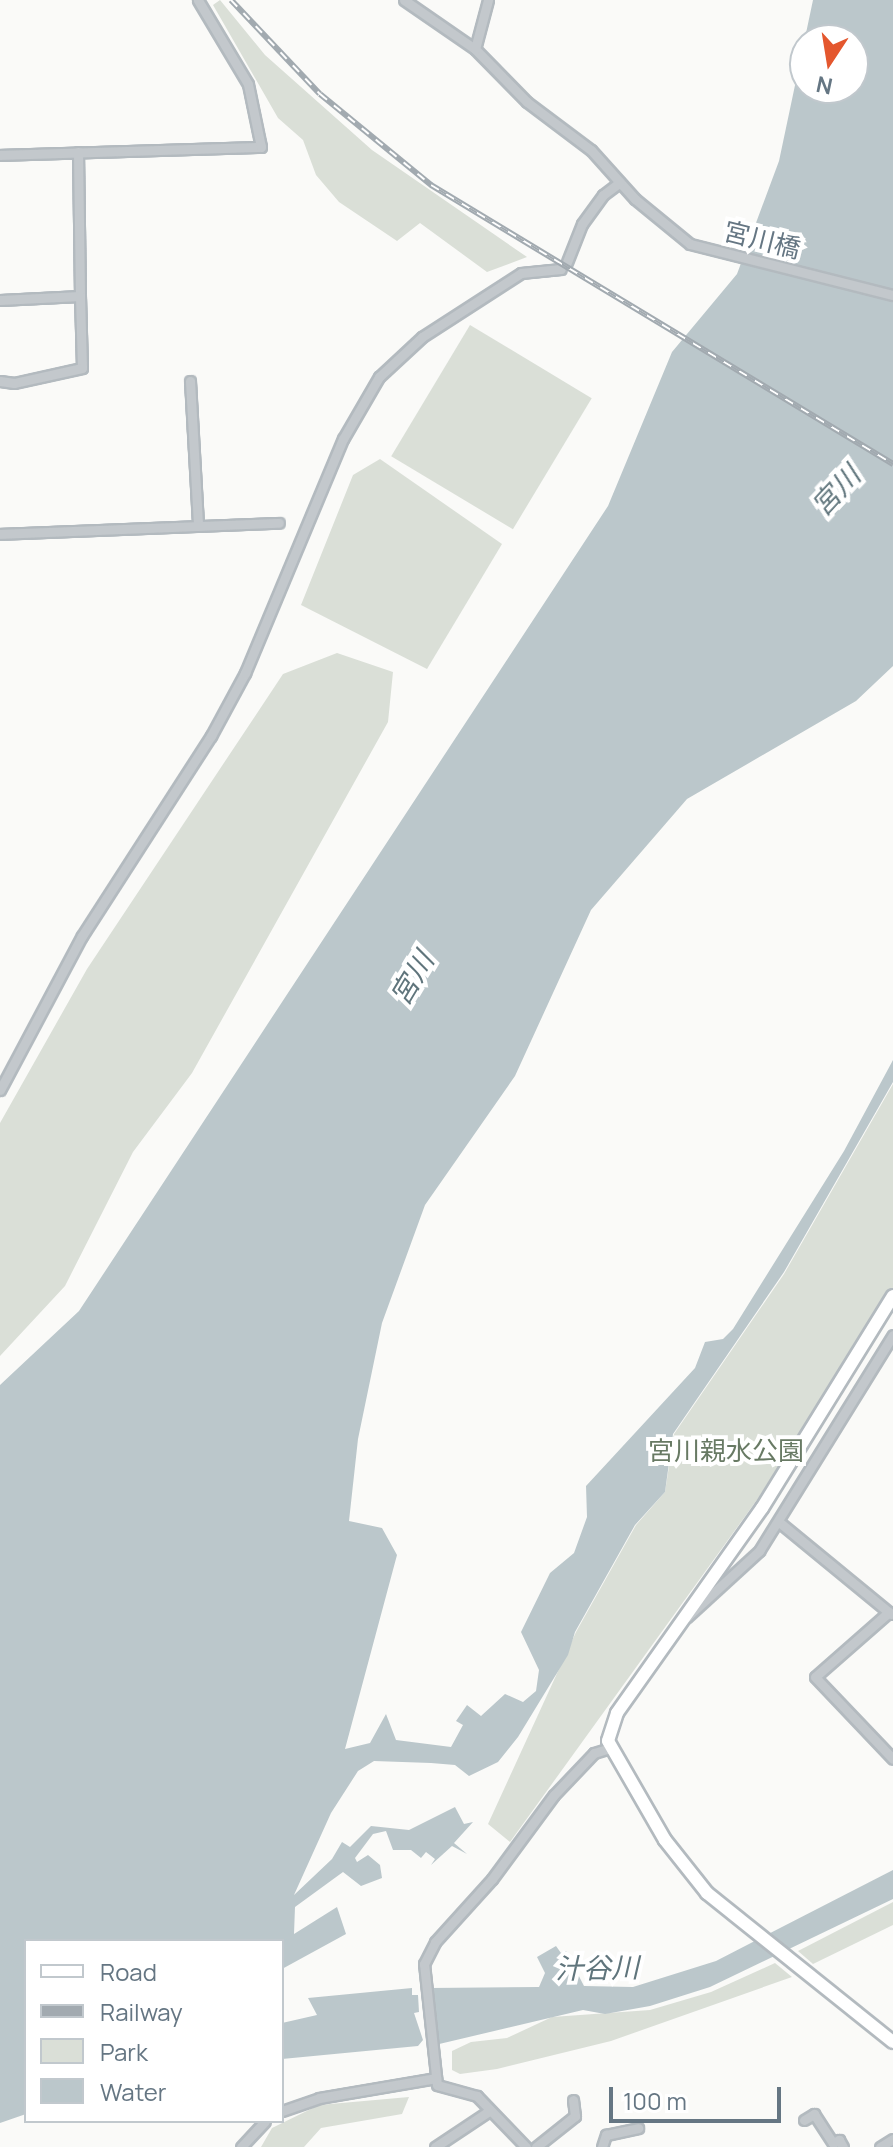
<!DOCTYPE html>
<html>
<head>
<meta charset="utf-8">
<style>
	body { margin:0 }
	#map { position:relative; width:893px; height:2147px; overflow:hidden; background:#fafaf8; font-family:Manrope,"Noto Sans JP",sans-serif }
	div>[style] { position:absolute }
	.green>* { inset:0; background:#dadfd7; transform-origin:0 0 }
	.water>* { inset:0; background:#bbc7cb }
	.roads { filter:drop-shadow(2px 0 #b3babf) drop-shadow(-2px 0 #b3babf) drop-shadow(0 2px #b3babf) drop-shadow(0 -2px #b3babf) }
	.street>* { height:9px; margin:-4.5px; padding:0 4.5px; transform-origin:4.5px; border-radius:4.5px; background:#c3c8cc }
	.secondary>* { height:12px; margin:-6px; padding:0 6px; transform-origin:6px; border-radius:6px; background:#fff }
	.rail>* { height:6px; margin-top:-3px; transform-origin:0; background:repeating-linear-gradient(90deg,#fff 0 9px,#a2aab0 0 18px); box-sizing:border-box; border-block:2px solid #a2aab0 }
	span { translate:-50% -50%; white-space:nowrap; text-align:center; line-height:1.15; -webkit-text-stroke:8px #fff; paint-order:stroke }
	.street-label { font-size:26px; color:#657683 }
	.park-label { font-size:26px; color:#687a64 }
	.water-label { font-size:28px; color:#60757c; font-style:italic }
	.legend { position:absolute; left:24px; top:1939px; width:260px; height:184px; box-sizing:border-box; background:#fff; border:2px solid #c1c8cd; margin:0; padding:10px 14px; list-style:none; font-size:24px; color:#657683 }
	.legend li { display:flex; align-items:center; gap:16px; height:40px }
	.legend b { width:40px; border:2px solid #c1c8cd }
	.north { position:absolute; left:789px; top:24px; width:80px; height:80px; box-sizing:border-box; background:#fff; border:2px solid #c1c8cd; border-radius:50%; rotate:192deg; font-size:22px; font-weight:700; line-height:32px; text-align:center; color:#657683 }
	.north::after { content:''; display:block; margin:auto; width:28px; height:36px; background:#e4572e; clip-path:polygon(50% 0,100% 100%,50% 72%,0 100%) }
	.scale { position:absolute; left:609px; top:2087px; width:172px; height:36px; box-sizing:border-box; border:4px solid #657683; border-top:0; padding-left:10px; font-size:24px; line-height:28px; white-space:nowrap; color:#657683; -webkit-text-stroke:6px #fff; paint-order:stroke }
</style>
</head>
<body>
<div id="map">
	<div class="green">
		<i style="clip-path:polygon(220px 0,265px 55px,372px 150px,527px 257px,487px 272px,420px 223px,397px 241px,339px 202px,316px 175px,303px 140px,278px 118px,213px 5px)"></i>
		<i style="left:470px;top:325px;width:142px;height:153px;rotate:31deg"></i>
		<i style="clip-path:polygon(380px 459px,502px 544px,427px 669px,301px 605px,353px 475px)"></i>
		<i style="clip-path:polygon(337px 653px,393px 672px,388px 722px,192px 1073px,133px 1152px,65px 1286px,0 1356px,0 1123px,87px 969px,283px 674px)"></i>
		<i style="clip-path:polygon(893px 1084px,893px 1288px,759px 1497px,510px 1842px,488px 1824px,576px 1632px,636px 1525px,665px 1492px,674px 1434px,784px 1274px)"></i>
		<i style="clip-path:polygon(893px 1902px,893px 1925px,813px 1964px,798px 1951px)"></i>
		<i style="clip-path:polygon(775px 1963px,792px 1977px,611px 2041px,497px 2069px,460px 2074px,452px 2070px,452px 2051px,471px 2042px,507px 2038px,552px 2017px,650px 2010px,711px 1992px)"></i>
		<i style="clip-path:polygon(409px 2097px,402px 2114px,321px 2128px,304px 2147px,261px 2147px,272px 2128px,319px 2105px)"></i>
	</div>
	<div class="water">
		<i style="clip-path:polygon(evenodd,813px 0,893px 0,893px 666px,856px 701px,687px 799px,591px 910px,515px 1076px,425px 1205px,382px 1323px,358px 1439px,349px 1521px,382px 1528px,397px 1555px,345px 1749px,370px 1743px,386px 1714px,396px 1740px,451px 1747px,463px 1725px,456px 1721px,467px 1705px,481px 1716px,505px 1694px,523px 1702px,536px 1691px,539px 1670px,521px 1632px,550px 1573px,574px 1553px,587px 1517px,586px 1486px,695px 1368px,705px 1342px,723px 1339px,733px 1329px,844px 1151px,893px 1060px,893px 1082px,784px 1272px,673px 1434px,665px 1492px,635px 1525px,575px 1632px,568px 1655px,518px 1737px,498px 1762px,469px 1776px,455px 1765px,431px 1763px,374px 1761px,358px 1771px,331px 1813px,294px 1895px,332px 1859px,342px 1842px,350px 1847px,371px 1826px,409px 1830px,455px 1807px,464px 1824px,473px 1822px,454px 1843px,467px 1854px,452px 1846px,431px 1865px,435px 1859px,426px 1852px,421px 1858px,411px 1850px,393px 1850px,386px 1831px,373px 1834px,355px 1858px,357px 1862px,368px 1855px,380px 1865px,382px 1878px,361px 1886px,343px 1872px,295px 1907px,294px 1934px,337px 1907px,346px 1934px,282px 1969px,282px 1941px,26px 1941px,26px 2114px,0 2123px,0 1385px,79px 1311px,608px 506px,672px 352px,737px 274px,779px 161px,813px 0,805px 40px,853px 40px,853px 88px,805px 88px,805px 40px)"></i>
		<i style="clip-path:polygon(893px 1870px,893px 1899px,710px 1987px,650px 2006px,605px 2014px,583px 2010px,435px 2045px,430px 1988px,539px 1987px,545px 1973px,537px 1957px,556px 1946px,561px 1953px,566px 1951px,584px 1986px,633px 1987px,716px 1961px)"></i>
		<i style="clip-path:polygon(412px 1988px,412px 1995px,418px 1995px,419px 2012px,414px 2013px,423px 2040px,418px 2046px,282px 2059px,282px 2023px,317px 2015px,308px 1998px)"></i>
	</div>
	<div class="roads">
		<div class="street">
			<i style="left:404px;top:0;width:86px;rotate:34.6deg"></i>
			<i style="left:475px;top:49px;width:74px;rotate:45.5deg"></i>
			<i style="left:527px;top:102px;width:80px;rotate:36.9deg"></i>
			<i style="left:591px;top:150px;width:66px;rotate:48.1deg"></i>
			<i style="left:635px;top:199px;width:71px;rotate:39.3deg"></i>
			<i style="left:690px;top:244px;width:209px;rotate:14.1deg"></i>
			<i style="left:475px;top:49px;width:51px;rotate:-75.1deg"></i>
			<i style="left:78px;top:152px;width:144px;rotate:89.2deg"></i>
			<i style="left:0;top:155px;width:261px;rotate:-1.8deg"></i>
			<i style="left:261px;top:147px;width:64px;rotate:-101.7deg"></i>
			<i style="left:248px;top:84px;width:98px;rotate:-120.8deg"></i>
			<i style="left:567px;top:262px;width:41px;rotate:-68.5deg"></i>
			<i style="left:582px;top:224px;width:36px;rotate:-54deg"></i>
			<i style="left:603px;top:195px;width:21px;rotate:-37deg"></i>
			<i style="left:0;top:300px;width:80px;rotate:-2.9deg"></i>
			<i style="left:80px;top:296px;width:72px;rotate:88.4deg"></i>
			<i style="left:82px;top:368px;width:70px;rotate:167.6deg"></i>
			<i style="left:14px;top:383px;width:14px;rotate:-172deg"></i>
			<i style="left:190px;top:381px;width:145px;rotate:86.8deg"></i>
			<i style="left:0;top:534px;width:279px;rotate:-2.3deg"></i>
			<i style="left:0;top:1090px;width:174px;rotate:-62deg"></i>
			<i style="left:82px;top:936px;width:238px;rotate:-57.2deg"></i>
			<i style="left:211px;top:736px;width:72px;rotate:-61.6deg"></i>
			<i style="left:245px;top:673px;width:254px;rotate:-67.3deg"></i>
			<i style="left:343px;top:439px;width:72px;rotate:-59.9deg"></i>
			<i style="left:379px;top:377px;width:59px;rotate:-42.9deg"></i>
			<i style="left:422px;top:337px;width:118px;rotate:-32.9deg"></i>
			<i style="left:521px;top:273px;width:40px;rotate:-5.7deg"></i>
			<i style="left:779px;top:1522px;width:145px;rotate:39.4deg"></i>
			<i style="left:889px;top:1612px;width:98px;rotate:138.7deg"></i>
			<i style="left:815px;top:1677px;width:113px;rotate:46.4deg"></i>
			<i style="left:687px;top:1617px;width:98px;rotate:-42.5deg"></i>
			<i style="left:759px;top:1551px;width:254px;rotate:-58.2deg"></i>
			<i style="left:282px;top:2111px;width:39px;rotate:-19deg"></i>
			<i style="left:319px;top:2098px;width:119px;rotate:-9.7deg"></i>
			<i style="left:804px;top:2120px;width:12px;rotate:-31deg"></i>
			<i style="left:814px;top:2114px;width:35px;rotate:57deg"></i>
			<i style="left:833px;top:2143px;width:7px;rotate:-27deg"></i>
			<i style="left:839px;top:2140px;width:8px;rotate:60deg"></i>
			<i style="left:241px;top:2147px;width:35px;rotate:-47deg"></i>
			<i style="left:435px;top:2147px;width:65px;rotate:-33.7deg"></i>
			<i style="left:526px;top:2147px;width:71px;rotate:-133.9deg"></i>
			<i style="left:477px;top:2096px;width:41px;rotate:-164.6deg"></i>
			<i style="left:437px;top:2085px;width:122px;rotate:-96.1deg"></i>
			<i style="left:424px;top:1964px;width:25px;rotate:-63deg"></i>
			<i style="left:435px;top:1942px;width:85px;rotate:-47.9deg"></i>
			<i style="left:492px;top:1879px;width:104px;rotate:-53.6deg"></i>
			<i style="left:554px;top:1795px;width:58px;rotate:-46.4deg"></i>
			<i style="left:594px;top:1753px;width:17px;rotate:-17deg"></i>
			<i style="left:536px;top:2147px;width:50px;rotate:-38.5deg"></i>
			<i style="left:575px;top:2116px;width:16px;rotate:-97deg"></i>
			<i style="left:602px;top:2147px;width:13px;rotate:-72deg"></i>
			<i style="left:606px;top:2135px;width:33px;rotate:-12deg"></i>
			<i style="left:880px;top:2147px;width:15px;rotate:-32deg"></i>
		</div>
		<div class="secondary">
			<i style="left:893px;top:1296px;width:249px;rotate:121.7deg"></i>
			<i style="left:762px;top:1508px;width:251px;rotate:125.3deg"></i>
			<i style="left:617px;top:1713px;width:29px;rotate:108deg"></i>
			<i style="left:608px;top:1741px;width:114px;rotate:60.1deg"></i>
			<i style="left:665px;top:1840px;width:68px;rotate:51.6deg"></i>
			<i style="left:707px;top:1893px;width:238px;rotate:38.7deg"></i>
		</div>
	</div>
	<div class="rail">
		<i style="left:231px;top:0;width:129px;rotate:46.6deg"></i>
		<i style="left:320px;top:94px;width:144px;rotate:39.3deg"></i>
		<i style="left:431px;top:185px;width:540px;rotate:31.13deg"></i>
	</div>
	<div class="street-label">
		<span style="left:762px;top:240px;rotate:14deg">宮川橋</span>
	</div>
	<div class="park-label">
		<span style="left:726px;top:1451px">宮川親水公園</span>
	</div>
	<div class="water-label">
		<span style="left:835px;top:490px;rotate:-47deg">宮川</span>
		<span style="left:411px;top:978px;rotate:-59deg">宮川</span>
		<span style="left:597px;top:1967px;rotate:-1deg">汁谷川</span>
	</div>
	<ul class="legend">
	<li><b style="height:10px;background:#fff"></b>Road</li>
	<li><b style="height:10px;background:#a2aab0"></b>Railway</li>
	<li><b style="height:22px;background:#dadfd7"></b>Park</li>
	<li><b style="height:22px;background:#bbc7cb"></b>Water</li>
	</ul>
	<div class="north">N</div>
	<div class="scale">100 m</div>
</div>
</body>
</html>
